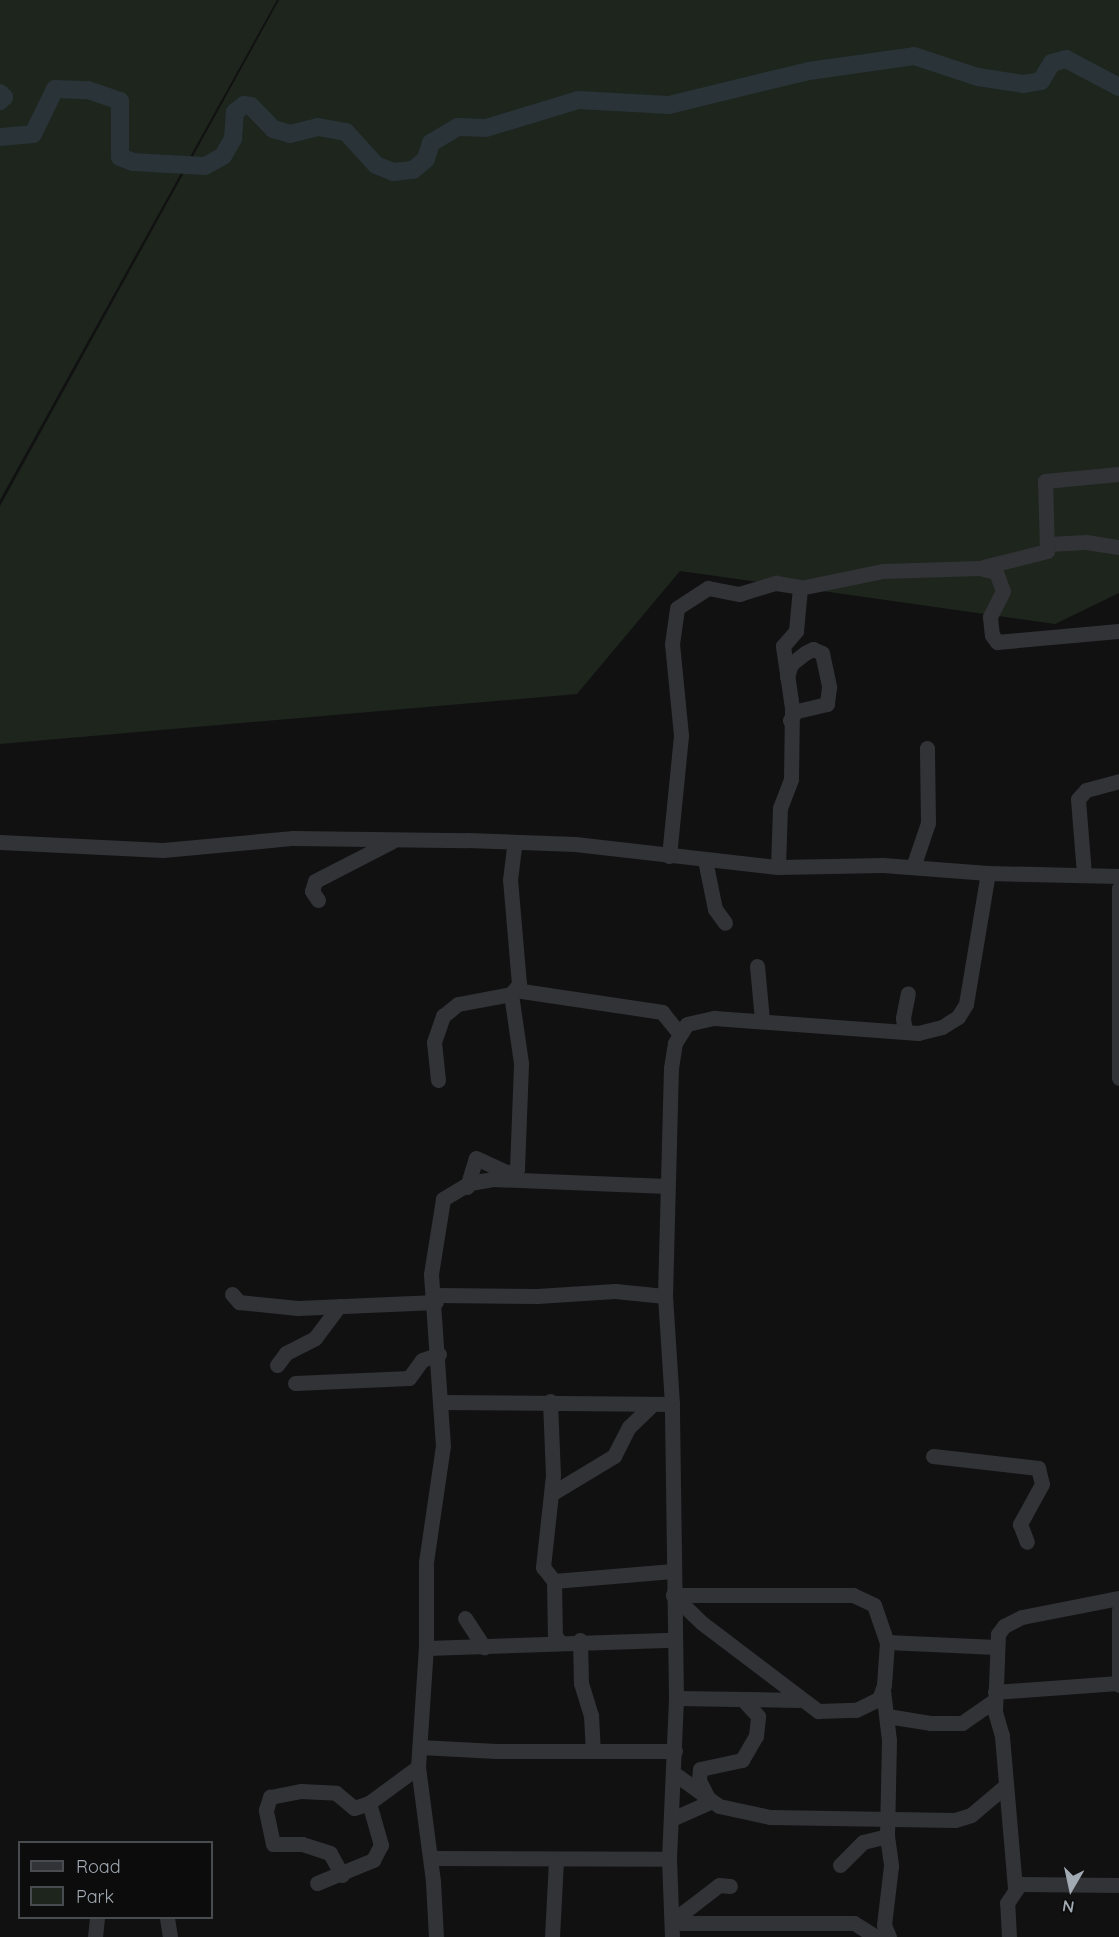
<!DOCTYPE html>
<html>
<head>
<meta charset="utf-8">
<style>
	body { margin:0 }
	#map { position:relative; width:1119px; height:1937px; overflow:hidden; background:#111112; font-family:Quicksand,sans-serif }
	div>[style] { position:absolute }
	.green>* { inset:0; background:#1d251d }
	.river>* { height:18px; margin:-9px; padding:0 9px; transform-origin:9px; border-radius:9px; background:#293338 }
	.minor>* { height:15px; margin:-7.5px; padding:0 7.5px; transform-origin:7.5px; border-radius:7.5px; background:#323337 }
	span { translate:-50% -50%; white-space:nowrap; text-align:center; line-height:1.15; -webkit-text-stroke:5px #0c0c0d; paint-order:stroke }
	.legend { position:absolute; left:18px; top:1841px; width:195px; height:78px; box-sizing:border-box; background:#0c0c0d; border:2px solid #484b4f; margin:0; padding:8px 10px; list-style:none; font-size:18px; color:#a2aab3 }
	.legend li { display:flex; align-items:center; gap:12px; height:30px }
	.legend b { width:30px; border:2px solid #484b4f }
	.north { position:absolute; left:1041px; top:1859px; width:60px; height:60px; -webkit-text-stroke:4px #0c0c0d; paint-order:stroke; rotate:189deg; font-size:16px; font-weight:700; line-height:24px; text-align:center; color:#a2aab3 }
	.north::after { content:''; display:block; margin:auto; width:21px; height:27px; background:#a2aab3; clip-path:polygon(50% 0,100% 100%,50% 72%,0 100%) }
</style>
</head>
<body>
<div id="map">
	<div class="green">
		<i style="clip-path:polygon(0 0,277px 0,0 500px)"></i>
		<i style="clip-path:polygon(279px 0,1119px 0,1119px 593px,1055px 624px,680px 571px,577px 694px,0 744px,0 506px)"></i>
	</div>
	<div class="river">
		<i style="left:0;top:93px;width:6px;rotate:45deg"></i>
		<i style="left:4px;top:97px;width:6px;rotate:135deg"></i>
		<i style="left:0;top:137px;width:33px;rotate:-5deg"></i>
		<i style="left:33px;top:134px;width:50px;rotate:-63.9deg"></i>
		<i style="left:55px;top:89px;width:33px;rotate:2deg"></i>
		<i style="left:88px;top:90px;width:34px;rotate:19deg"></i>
		<i style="left:120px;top:101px;width:56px;rotate:90deg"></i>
		<i style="left:120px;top:157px;width:14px;rotate:21deg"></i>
		<i style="left:133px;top:162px;width:72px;rotate:3.2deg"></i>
		<i style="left:205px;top:166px;width:21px;rotate:-29deg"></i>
		<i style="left:223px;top:156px;width:20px;rotate:-60deg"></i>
		<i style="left:233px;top:139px;width:27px;rotate:-86deg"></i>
		<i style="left:235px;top:112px;width:11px;rotate:-38deg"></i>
		<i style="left:244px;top:105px;width:7px;rotate:8deg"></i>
		<i style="left:251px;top:106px;width:32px;rotate:46deg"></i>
		<i style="left:273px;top:129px;width:18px;rotate:16deg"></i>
		<i style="left:290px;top:134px;width:29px;rotate:-14deg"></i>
		<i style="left:318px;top:127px;width:28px;rotate:10deg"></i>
		<i style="left:346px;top:132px;width:45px;rotate:47.7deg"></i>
		<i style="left:376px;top:165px;width:18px;rotate:22deg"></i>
		<i style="left:393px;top:172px;width:20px;rotate:-6deg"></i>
		<i style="left:413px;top:170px;width:17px;rotate:-40deg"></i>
		<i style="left:426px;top:159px;width:17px;rotate:-73deg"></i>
		<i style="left:431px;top:143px;width:31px;rotate:-31deg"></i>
		<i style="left:458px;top:127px;width:28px;rotate:2deg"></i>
		<i style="left:486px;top:128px;width:96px;rotate:-16.9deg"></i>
		<i style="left:578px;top:100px;width:91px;rotate:3.1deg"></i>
		<i style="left:669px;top:105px;width:144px;rotate:-13.7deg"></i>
		<i style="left:809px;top:71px;width:106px;rotate:-8.1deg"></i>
		<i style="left:914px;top:56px;width:67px;rotate:18.2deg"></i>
		<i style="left:978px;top:77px;width:46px;rotate:8.8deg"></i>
		<i style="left:1023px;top:84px;width:18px;rotate:-9deg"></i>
		<i style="left:1041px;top:81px;width:21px;rotate:-59deg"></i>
		<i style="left:1052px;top:63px;width:15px;rotate:-16deg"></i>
		<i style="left:1066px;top:59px;width:60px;rotate:27.8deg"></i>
	</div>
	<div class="minor">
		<i style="left:1048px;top:544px;width:38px;rotate:-3deg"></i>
		<i style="left:1086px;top:542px;width:33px;rotate:9deg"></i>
		<i style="left:983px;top:567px;width:66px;rotate:-14deg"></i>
		<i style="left:1047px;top:551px;width:70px;rotate:-91.6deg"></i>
		<i style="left:1045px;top:481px;width:74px;rotate:-5.4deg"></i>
		<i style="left:787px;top:677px;width:14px;rotate:-73deg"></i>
		<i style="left:791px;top:664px;width:18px;rotate:-38deg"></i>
		<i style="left:805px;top:653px;width:9px;rotate:-27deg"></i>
		<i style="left:813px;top:649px;width:10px;rotate:24deg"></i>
		<i style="left:822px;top:653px;width:35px;rotate:78deg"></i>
		<i style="left:829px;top:687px;width:17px;rotate:97deg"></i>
		<i style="left:827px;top:704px;width:32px;rotate:167deg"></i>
		<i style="left:796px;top:711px;width:11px;rotate:124deg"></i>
		<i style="left:0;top:842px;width:163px;rotate:2.8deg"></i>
		<i style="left:163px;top:850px;width:131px;rotate:-5.3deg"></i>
		<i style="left:293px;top:838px;width:174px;rotate:0.7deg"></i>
		<i style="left:467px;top:840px;width:108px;rotate:2.1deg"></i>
		<i style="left:575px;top:844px;width:204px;rotate:6.5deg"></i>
		<i style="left:778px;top:867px;width:105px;rotate:-1.1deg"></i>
		<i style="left:883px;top:865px;width:105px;rotate:4.4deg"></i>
		<i style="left:988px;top:873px;width:131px;rotate:1.3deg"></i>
		<i style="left:669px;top:856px;width:122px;rotate:-84.3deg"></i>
		<i style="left:681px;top:735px;width:91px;rotate:-95.6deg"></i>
		<i style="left:672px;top:644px;width:36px;rotate:-82deg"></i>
		<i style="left:677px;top:608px;width:37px;rotate:-33deg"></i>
		<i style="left:708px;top:588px;width:32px;rotate:11deg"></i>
		<i style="left:739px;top:594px;width:39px;rotate:-17deg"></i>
		<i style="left:776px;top:583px;width:26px;rotate:9deg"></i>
		<i style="left:705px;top:860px;width:50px;rotate:78.5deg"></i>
		<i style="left:715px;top:909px;width:17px;rotate:54deg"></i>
		<i style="left:778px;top:867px;width:59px;rotate:-88.1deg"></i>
		<i style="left:780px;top:808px;width:31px;rotate:-69deg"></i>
		<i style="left:791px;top:779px;width:71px;rotate:-89.2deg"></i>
		<i style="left:792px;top:708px;width:63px;rotate:-98.3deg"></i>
		<i style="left:783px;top:646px;width:20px;rotate:-49deg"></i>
		<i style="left:796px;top:631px;width:43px;rotate:-84.7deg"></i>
		<i style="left:800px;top:588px;width:85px;rotate:-11.6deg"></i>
		<i style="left:883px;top:571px;width:96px;rotate:-1.8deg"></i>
		<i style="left:979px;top:568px;width:17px;rotate:13deg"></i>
		<i style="left:996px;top:572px;width:20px;rotate:70deg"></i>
		<i style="left:1003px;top:591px;width:29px;rotate:117deg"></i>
		<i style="left:990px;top:617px;width:18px;rotate:84deg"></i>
		<i style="left:992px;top:635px;width:9px;rotate:54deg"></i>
		<i style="left:997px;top:642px;width:122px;rotate:-5.2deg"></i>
		<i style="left:913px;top:867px;width:46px;rotate:-71.2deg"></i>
		<i style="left:928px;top:823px;width:75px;rotate:-90.8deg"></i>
		<i style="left:1084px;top:874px;width:75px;rotate:-94.6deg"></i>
		<i style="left:1078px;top:799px;width:12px;rotate:-48deg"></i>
		<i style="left:1086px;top:790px;width:34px;rotate:-15deg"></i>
		<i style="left:1119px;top:888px;width:190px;rotate:90deg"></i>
		<i style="left:318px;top:900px;width:11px;rotate:-124deg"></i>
		<i style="left:312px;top:891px;width:10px;rotate:-73deg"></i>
		<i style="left:315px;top:881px;width:85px;rotate:-27.2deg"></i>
		<i style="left:757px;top:966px;width:54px;rotate:84.7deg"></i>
		<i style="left:515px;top:990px;width:149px;rotate:8.5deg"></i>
		<i style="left:662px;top:1012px;width:27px;rotate:51deg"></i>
		<i style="left:905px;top:1031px;width:13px;rotate:-99deg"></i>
		<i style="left:903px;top:1018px;width:25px;rotate:-79deg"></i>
		<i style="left:438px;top:1080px;width:38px;rotate:-96deg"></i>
		<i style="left:434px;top:1042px;width:28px;rotate:-71deg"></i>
		<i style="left:443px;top:1016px;width:19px;rotate:-39deg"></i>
		<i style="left:458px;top:1004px;width:54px;rotate:-10.7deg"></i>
		<i style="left:511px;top:994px;width:13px;rotate:-51deg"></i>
		<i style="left:519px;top:984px;width:104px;rotate:-94.9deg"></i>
		<i style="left:510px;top:880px;width:38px;rotate:-83deg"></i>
		<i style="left:467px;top:1187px;width:30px;rotate:-73deg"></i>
		<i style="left:476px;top:1158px;width:35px;rotate:25deg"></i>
		<i style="left:508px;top:1173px;width:10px;rotate:-24deg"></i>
		<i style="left:517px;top:1169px;width:106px;rotate:-87.8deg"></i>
		<i style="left:521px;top:1063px;width:70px;rotate:-98.2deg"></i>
		<i style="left:232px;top:1294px;width:11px;rotate:49deg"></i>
		<i style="left:239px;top:1302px;width:59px;rotate:5.8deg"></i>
		<i style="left:298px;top:1308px;width:138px;rotate:-2.5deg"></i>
		<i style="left:435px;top:1295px;width:102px;rotate:0.6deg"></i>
		<i style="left:537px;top:1296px;width:78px;rotate:-3.7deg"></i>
		<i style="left:615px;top:1291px;width:50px;rotate:5.7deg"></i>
		<i style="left:277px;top:1365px;width:15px;rotate:-53deg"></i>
		<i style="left:286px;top:1353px;width:33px;rotate:-27deg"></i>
		<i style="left:315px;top:1338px;width:40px;rotate:-53deg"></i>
		<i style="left:295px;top:1383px;width:114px;rotate:-2.5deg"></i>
		<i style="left:409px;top:1378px;width:22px;rotate:-54deg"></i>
		<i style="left:422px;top:1360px;width:18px;rotate:-19deg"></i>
		<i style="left:550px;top:1401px;width:74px;rotate:87.7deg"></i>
		<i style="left:553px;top:1475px;width:93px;rotate:96.2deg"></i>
		<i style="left:543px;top:1567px;width:18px;rotate:52deg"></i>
		<i style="left:554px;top:1581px;width:55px;rotate:89deg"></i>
		<i style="left:555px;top:1636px;width:8px;rotate:50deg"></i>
		<i style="left:441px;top:1402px;width:231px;rotate:0.5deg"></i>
		<i style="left:933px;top:1456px;width:106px;rotate:6.5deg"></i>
		<i style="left:1038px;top:1468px;width:16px;rotate:76deg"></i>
		<i style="left:1042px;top:1484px;width:46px;rotate:118.8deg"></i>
		<i style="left:1020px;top:1524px;width:19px;rotate:69deg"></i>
		<i style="left:551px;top:1494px;width:74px;rotate:-31.1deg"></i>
		<i style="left:614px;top:1456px;width:33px;rotate:-63deg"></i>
		<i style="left:629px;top:1427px;width:33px;rotate:-44deg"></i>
		<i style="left:554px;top:1581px;width:119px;rotate:-4.8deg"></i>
		<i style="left:673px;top:1595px;width:180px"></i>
		<i style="left:853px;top:1595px;width:23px;rotate:25deg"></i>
		<i style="left:874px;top:1605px;width:39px;rotate:71deg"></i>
		<i style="left:887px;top:1642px;width:109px;rotate:2.6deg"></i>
		<i style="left:673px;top:1595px;width:40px;rotate:44deg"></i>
		<i style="left:702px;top:1623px;width:146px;rotate:37.2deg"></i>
		<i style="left:818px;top:1711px;width:38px;rotate:-2deg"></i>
		<i style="left:856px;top:1710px;width:25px;rotate:-26deg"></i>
		<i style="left:879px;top:1699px;width:15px;rotate:-70deg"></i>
		<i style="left:884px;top:1685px;width:43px;rotate:-86deg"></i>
		<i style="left:1119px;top:1610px;width:75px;rotate:90deg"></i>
		<i style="left:465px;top:1618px;width:35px;rotate:57deg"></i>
		<i style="left:580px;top:1640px;width:43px;rotate:88.7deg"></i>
		<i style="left:581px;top:1683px;width:34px;rotate:73deg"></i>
		<i style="left:591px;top:1715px;width:36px;rotate:87deg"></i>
		<i style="left:426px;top:1648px;width:247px;rotate:-1.9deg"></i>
		<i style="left:883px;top:1690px;width:50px;rotate:83.2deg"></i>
		<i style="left:889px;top:1740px;width:96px;rotate:91.2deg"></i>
		<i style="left:887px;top:1836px;width:30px;rotate:82deg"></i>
		<i style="left:891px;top:1866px;width:59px;rotate:96.8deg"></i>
		<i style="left:884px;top:1925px;width:13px;rotate:67deg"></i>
		<i style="left:995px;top:1692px;width:124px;rotate:-4.2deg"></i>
		<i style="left:676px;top:1698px;width:123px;rotate:0.9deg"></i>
		<i style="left:887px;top:1716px;width:45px;rotate:9deg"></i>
		<i style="left:931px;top:1723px;width:31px"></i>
		<i style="left:962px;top:1723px;width:40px;rotate:-34.9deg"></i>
		<i style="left:420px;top:1747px;width:76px;rotate:3deg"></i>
		<i style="left:496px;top:1751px;width:179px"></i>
		<i style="left:675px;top:1774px;width:54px;rotate:36deg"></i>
		<i style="left:719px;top:1806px;width:52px;rotate:12.2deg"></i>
		<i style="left:770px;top:1817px;width:185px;rotate:0.9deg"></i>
		<i style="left:955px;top:1820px;width:17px;rotate:-17deg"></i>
		<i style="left:971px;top:1815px;width:43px;rotate:-40.3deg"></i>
		<i style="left:674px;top:1818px;width:39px;rotate:-24deg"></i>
		<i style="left:710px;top:1802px;width:25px;rotate:-117deg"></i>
		<i style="left:699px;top:1780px;width:11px;rotate:-85deg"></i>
		<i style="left:700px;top:1769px;width:43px;rotate:-12.1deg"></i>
		<i style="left:742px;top:1760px;width:28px;rotate:-60deg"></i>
		<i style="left:756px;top:1736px;width:20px;rotate:-84deg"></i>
		<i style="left:758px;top:1716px;width:23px;rotate:-133deg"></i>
		<i style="left:431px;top:1858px;width:238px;rotate:0.2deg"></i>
		<i style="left:840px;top:1865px;width:33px;rotate:-45deg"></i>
		<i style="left:863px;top:1842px;width:25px;rotate:-14deg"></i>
		<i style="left:342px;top:1875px;width:25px;rotate:-119deg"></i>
		<i style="left:330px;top:1853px;width:29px;rotate:-162deg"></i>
		<i style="left:302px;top:1844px;width:29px;rotate:180deg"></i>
		<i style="left:273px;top:1844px;width:35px;rotate:-102deg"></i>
		<i style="left:266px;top:1810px;width:14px;rotate:-73deg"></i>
		<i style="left:270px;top:1797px;width:32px;rotate:-11deg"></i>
		<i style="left:301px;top:1791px;width:35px;rotate:3deg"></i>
		<i style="left:336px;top:1793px;width:23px;rotate:40deg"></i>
		<i style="left:354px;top:1808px;width:16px;rotate:-18deg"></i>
		<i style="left:317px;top:1883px;width:61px;rotate:-22.3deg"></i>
		<i style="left:373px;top:1860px;width:17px;rotate:-62deg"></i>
		<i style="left:381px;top:1845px;width:44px;rotate:-105.9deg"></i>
		<i style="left:369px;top:1803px;width:61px;rotate:-36.3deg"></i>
		<i style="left:1015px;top:1888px;width:153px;rotate:-94.9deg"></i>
		<i style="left:1002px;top:1736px;width:25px;rotate:-106deg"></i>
		<i style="left:995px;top:1712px;width:78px;rotate:-87.8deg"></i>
		<i style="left:998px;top:1634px;width:10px;rotate:-53deg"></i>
		<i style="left:1004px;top:1626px;width:20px;rotate:-27deg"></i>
		<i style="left:1022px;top:1617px;width:99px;rotate:-11.1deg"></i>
		<i style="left:167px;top:1918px;width:19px;rotate:81deg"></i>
		<i style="left:672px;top:1923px;width:182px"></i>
		<i style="left:854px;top:1923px;width:26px;rotate:32deg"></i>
		<i style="left:679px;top:1923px;width:12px;rotate:-66deg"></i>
		<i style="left:684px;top:1912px;width:44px;rotate:-37.6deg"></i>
		<i style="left:719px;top:1885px;width:11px;rotate:5deg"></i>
		<i style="left:95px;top:1937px;width:19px;rotate:-84deg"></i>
		<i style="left:436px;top:1937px;width:56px;rotate:-93.1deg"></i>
		<i style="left:433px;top:1881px;width:115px;rotate:-97.5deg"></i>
		<i style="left:418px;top:1767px;width:119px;rotate:-86.2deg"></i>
		<i style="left:426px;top:1648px;width:86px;rotate:-90deg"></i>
		<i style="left:426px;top:1562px;width:117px;rotate:-81.7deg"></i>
		<i style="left:443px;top:1446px;width:172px;rotate:-94deg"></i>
		<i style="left:431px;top:1274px;width:76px;rotate:-80.9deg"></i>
		<i style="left:443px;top:1199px;width:31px;rotate:-31deg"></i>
		<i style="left:470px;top:1183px;width:23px;rotate:-10deg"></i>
		<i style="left:493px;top:1179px;width:174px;rotate:2.3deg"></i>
		<i style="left:552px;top:1937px;width:77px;rotate:-87deg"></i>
		<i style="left:672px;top:1937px;width:78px;rotate:-92.2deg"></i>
		<i style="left:669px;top:1859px;width:161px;rotate:-87.5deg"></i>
		<i style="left:676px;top:1698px;width:294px;rotate:-90.8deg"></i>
		<i style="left:672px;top:1404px;width:108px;rotate:-93.7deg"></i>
		<i style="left:665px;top:1296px;width:228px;rotate:-88.5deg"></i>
		<i style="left:671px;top:1068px;width:25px;rotate:-81deg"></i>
		<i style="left:675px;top:1043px;width:22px;rotate:-58deg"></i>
		<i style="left:687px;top:1024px;width:28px;rotate:-13deg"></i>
		<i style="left:714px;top:1018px;width:205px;rotate:4.2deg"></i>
		<i style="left:918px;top:1033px;width:25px;rotate:-14deg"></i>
		<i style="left:942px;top:1027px;width:19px;rotate:-32deg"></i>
		<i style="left:958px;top:1017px;width:15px;rotate:-58deg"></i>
		<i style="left:966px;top:1004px;width:133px;rotate:-80.5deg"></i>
		<i style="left:1009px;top:1937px;width:34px;rotate:-93deg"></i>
		<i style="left:1007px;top:1903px;width:23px;rotate:-56deg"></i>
		<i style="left:1020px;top:1884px;width:99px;rotate:0.6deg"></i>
	</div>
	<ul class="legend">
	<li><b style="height:8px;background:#323337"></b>Road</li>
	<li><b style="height:16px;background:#1d251d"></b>Park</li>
	</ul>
	<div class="north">N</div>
</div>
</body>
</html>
